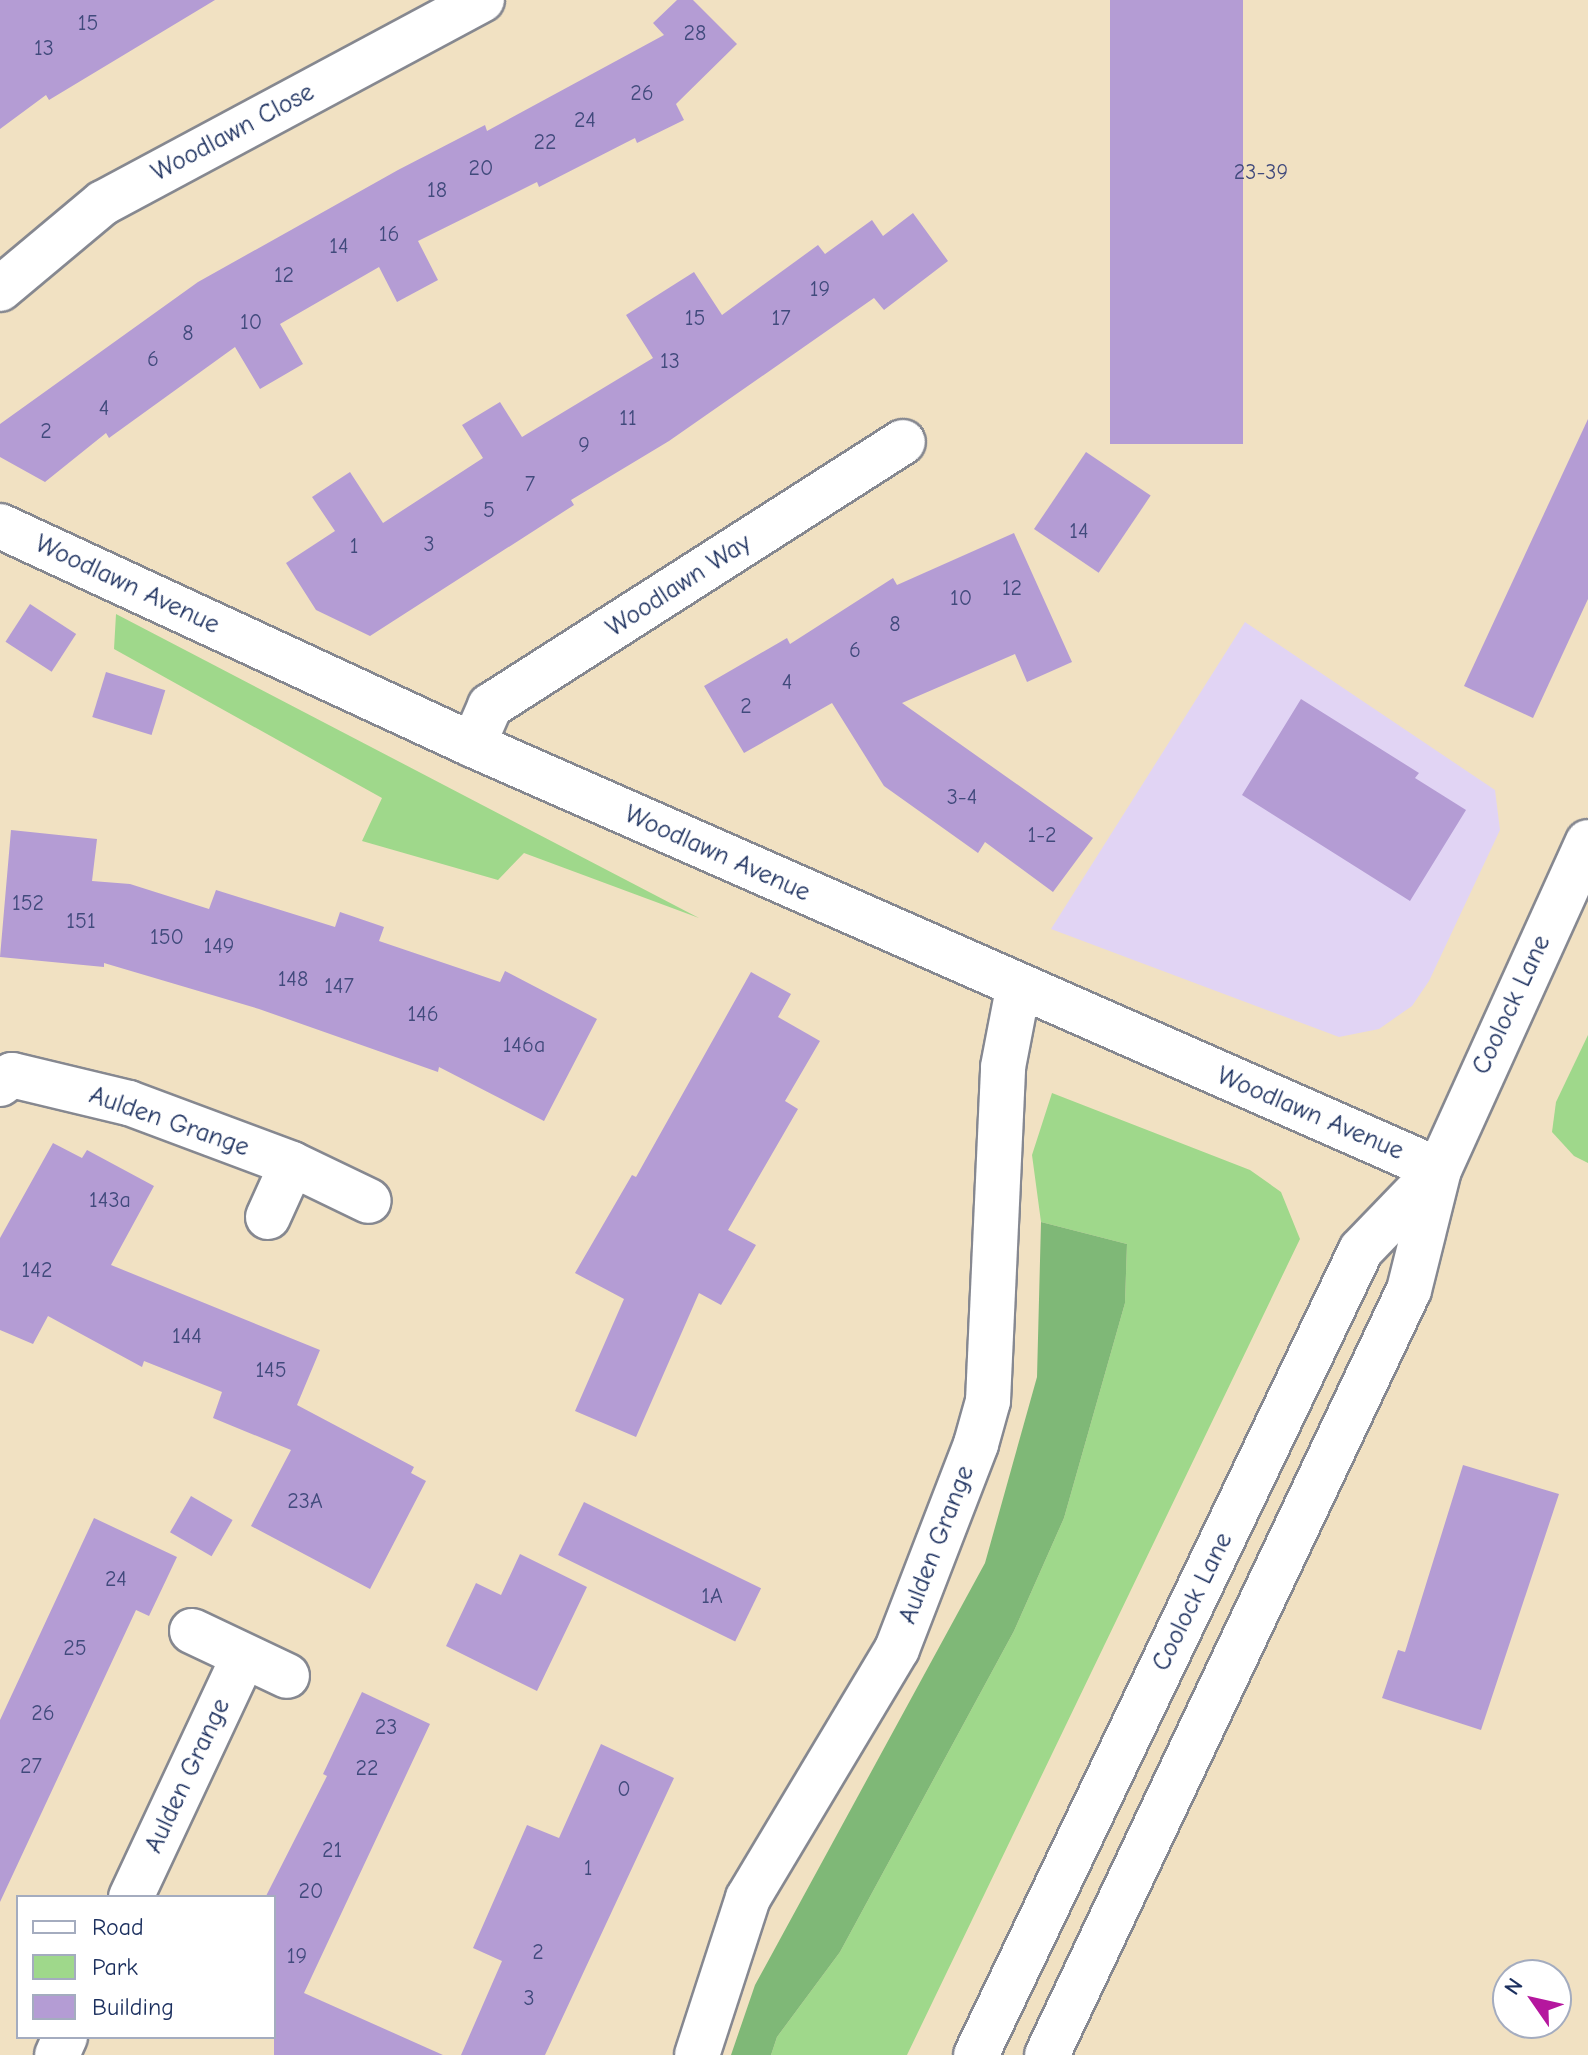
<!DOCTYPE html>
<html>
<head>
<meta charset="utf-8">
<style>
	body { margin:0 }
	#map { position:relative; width:1588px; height:2055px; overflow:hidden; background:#f1e1c2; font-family:"Comic Neue",sans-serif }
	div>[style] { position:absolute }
	.built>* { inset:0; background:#e1d4f4 }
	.green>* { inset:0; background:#9fd88b }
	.forest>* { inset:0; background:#7fb877 }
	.building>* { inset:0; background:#b49cd4; transform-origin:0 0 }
	.roads { filter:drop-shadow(2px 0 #868890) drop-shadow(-2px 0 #868890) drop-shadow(0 2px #868890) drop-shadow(0 -2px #868890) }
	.street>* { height:44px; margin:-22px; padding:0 22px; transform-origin:22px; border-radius:22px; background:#fff }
	.secondary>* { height:44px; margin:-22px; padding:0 22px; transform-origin:22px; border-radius:22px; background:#fff }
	span { translate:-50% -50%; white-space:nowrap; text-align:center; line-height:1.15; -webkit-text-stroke:7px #fff; paint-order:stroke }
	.number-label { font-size:22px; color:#414a7c }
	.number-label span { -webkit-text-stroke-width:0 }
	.street-label { font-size:26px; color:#1b2f5e }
	.legend { position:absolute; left:16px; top:1895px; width:260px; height:144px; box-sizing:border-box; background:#fff; border:2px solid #a4acbf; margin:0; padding:10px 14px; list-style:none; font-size:24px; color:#1b2f5e }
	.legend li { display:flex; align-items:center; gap:16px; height:40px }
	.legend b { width:40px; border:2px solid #a4acbf }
	.north { position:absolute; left:1492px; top:1959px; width:80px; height:80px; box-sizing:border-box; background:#fff; border:2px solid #a4acbf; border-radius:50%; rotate:304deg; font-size:22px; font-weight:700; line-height:32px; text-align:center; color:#1b2f5e }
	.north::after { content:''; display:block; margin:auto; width:28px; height:36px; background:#b5179e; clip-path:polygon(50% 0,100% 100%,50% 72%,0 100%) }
</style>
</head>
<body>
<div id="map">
	<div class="built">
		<i style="clip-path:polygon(1245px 622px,1495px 790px,1500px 830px,1429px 981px,1412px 1006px,1379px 1029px,1339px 1037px,1051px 929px)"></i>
	</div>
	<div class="green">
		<i style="clip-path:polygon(116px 614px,699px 918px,524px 853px,498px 880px,362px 841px,382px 798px,114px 649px)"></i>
		<i style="clip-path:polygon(1588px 1035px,1588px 1163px,1574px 1156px,1552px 1132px,1556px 1102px)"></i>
		<i style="clip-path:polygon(1052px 1093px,1250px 1170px,1281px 1192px,1300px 1239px,907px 2055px,771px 2055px,777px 2037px,840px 1952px,1014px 1631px,1064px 1518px,1125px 1303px,1127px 1244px,1041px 1222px,1032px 1155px)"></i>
	</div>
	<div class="forest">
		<i style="clip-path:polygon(1041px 1222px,1127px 1244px,1125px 1303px,1064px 1518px,1014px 1631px,840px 1952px,777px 2037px,771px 2055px,731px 2055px,755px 1985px,985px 1563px,1037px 1377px)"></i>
	</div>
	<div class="building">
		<i style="clip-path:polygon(0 0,215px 0,49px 100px,46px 95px,0 129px)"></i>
		<i style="clip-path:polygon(677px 0,693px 0,737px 44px,676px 104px,684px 120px,637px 143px,635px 138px,539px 187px,537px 182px,418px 241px,438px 280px,397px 302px,379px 267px,280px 324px,303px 364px,260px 389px,235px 347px,109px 438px,106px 433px,45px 482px,0 457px,0 424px,198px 282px,398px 170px,485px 125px,487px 131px,664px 35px,653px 23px)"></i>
		<i style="left:1110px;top:0;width:133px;height:444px"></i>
		<i style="clip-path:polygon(913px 213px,948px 261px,884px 310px,874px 298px,669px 441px,571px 500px,574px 505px,370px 636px,316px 610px,286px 563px,335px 531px,312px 497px,350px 472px,383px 523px,483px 458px,462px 425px,500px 402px,522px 437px,653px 358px,626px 315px,694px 272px,722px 315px,818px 245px,825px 254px,872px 220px,883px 236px)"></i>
		<i style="clip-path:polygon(1588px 419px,1588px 599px,1533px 718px,1464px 686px)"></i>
		<i style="left:1086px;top:452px;width:78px;height:93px;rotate:34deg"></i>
		<i style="clip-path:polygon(1014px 533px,1072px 662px,1027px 682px,1015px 654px,902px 703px,1093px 838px,1053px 892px,985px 842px,978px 853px,884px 786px,832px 703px,744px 753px,704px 686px,787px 638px,790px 644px,893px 578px,897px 585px)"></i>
		<i style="left:30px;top:604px;width:55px;height:45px;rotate:33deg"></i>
		<i style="left:106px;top:672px;width:62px;height:47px;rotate:17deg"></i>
		<i style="clip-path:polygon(1301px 699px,1419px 773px,1415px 778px,1466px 810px,1410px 901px,1242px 795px)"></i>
		<i style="clip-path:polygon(11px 830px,97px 839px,92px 881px,130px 884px,209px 909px,216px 890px,335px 927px,340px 912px,384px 927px,379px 941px,500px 982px,505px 971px,597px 1019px,544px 1121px,439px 1067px,438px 1072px,259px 1009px,104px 963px,104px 967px,0 957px)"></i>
		<i style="clip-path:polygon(751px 972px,791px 994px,778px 1017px,820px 1041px,785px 1101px,798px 1109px,728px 1230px,756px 1245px,721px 1305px,699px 1293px,636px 1437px,575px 1411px,624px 1299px,575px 1273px,632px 1175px,636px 1177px)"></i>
		<i style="clip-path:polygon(53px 1143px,82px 1158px,87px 1150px,154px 1186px,111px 1265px,320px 1350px,297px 1405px,414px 1467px,411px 1473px,426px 1481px,370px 1589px,251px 1526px,291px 1450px,213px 1418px,222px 1392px,144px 1361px,142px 1367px,48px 1316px,33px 1344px,0 1330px,0 1238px)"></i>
		<i style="clip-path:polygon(1463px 1465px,1559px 1494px,1481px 1730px,1382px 1698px,1398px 1650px,1405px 1652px)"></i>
		<i style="left:191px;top:1496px;width:48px;height:42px;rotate:30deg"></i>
		<i style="left:584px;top:1502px;width:197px;height:59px;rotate:26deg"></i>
		<i style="clip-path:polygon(94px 1518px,177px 1557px,149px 1616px,136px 1610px,0 1902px,0 1720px)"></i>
		<i style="clip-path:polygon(520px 1554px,587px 1587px,537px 1691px,446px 1646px,476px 1583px,501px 1595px)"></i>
		<i style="clip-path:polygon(362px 1692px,430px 1724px,304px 1993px,443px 2055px,274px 2055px,274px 1897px,266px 1896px,327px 1776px,323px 1774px)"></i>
		<i style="clip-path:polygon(601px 1744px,674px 1778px,545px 2055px,461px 2055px,502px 1961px,473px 1948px,527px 1825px,559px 1838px)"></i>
	</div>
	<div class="roads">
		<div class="street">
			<i style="left:0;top:289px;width:134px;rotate:-39.9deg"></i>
			<i style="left:103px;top:203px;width:430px;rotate:-28.2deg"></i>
			<i style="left:0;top:526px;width:521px;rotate:24.84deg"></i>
			<i style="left:473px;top:745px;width:1055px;rotate:23.75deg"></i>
			<i style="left:473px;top:745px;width:43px;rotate:-66.4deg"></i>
			<i style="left:490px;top:706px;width:490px;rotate:-32.6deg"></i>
			<i style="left:0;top:1084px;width:15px;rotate:-37deg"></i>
			<i style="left:12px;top:1075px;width:120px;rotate:13.5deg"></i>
			<i style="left:129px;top:1103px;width:174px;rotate:20.5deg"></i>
			<i style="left:292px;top:1164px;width:85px;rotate:25.7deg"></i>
			<i style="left:268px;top:1217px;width:58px;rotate:-65.6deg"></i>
			<i style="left:192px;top:1631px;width:105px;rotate:25.3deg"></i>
			<i style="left:131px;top:1897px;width:266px;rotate:-64.9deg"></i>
			<i style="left:57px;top:2055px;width:20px;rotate:-66deg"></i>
			<i style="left:697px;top:2055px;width:165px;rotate:-72deg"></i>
			<i style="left:748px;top:1898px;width:290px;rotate:-59.1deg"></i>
			<i style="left:897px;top:1649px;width:220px;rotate:-68.9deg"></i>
			<i style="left:976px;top:1444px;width:45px;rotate:-74.4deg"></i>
			<i style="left:988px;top:1401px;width:334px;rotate:-87.4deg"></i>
			<i style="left:1003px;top:1067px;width:79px;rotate:-79.1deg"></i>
		</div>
		<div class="secondary">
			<i style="left:976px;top:2055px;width:892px;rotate:-64.44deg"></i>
			<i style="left:1361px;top:1250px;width:110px;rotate:-46.1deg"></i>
			<i style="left:1047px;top:2055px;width:846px;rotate:-64.68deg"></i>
			<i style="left:1409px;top:1290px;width:124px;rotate:-76deg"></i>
			<i style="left:1439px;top:1170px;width:360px;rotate:-65.6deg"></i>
		</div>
	</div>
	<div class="number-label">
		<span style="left:88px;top:24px">15</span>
		<span style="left:695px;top:34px">28</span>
		<span style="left:44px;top:49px">13</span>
		<span style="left:642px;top:94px">26</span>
		<span style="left:585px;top:121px">24</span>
		<span style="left:545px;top:143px">22</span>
		<span style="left:481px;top:169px">20</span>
		<span style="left:1261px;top:173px">23-39</span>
		<span style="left:437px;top:191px">18</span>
		<span style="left:389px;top:235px">16</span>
		<span style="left:339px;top:247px">14</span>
		<span style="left:284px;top:276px">12</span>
		<span style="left:820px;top:290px">19</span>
		<span style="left:695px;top:319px">15</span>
		<span style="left:781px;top:319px">17</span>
		<span style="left:251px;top:323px">10</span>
		<span style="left:188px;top:334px">8</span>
		<span style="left:153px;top:360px">6</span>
		<span style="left:670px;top:362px">13</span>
		<span style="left:104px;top:409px">4</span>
		<span style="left:628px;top:419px">11</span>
		<span style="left:46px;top:432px">2</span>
		<span style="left:584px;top:446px">9</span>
		<span style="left:530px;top:485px">7</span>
		<span style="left:489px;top:511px">5</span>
		<span style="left:1079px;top:532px">14</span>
		<span style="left:429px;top:545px">3</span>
		<span style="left:354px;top:547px">1</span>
		<span style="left:1012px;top:589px">12</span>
		<span style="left:961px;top:599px">10</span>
		<span style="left:895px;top:625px">8</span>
		<span style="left:855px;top:651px">6</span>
		<span style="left:787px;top:683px">4</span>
		<span style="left:746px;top:707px">2</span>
		<span style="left:962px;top:798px">3-4</span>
		<span style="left:1042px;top:836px">1-2</span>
		<span style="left:28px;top:904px">152</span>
		<span style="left:81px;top:922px">151</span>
		<span style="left:167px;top:938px">150</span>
		<span style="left:219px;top:947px">149</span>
		<span style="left:293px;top:980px">148</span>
		<span style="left:339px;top:987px">147</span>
		<span style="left:423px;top:1015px">146</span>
		<span style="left:524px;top:1046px">146a</span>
		<span style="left:110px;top:1201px">143a</span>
		<span style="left:37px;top:1271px">142</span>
		<span style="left:187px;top:1337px">144</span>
		<span style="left:271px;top:1371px">145</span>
		<span style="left:305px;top:1502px">23A</span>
		<span style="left:116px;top:1580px">24</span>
		<span style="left:712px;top:1597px">1A</span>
		<span style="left:75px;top:1649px">25</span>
		<span style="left:43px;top:1714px">26</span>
		<span style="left:386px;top:1728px">23</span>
		<span style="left:31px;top:1767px">27</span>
		<span style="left:367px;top:1769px">22</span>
		<span style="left:624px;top:1790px">0</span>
		<span style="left:332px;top:1851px">21</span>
		<span style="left:588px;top:1869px">1</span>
		<span style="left:311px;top:1892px">20</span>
		<span style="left:538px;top:1953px">2</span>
		<span style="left:297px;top:1957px">19</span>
		<span style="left:529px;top:1999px">3</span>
	</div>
	<div class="street-label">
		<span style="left:233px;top:133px;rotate:-28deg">Woodlawn Close</span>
		<span style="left:127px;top:585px;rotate:25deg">Woodlawn Avenue</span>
		<span style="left:679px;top:586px;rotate:-33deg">Woodlawn Way</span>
		<span style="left:717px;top:854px;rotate:24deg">Woodlawn Avenue</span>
		<span style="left:1512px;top:1005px;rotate:-65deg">Coolock Lane</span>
		<span style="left:1310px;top:1114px;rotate:23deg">Woodlawn Avenue</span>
		<span style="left:169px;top:1122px;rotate:19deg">Aulden Grange</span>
		<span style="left:937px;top:1545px;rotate:-69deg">Aulden Grange</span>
		<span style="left:1193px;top:1602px;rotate:-64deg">Coolock Lane</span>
		<span style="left:188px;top:1776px;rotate:-65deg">Aulden Grange</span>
	</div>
	<ul class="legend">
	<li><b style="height:10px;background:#fff"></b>Road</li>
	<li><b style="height:22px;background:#9fd88b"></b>Park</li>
	<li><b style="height:22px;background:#b49cd4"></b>Building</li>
	</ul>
	<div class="north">N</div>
</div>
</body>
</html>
